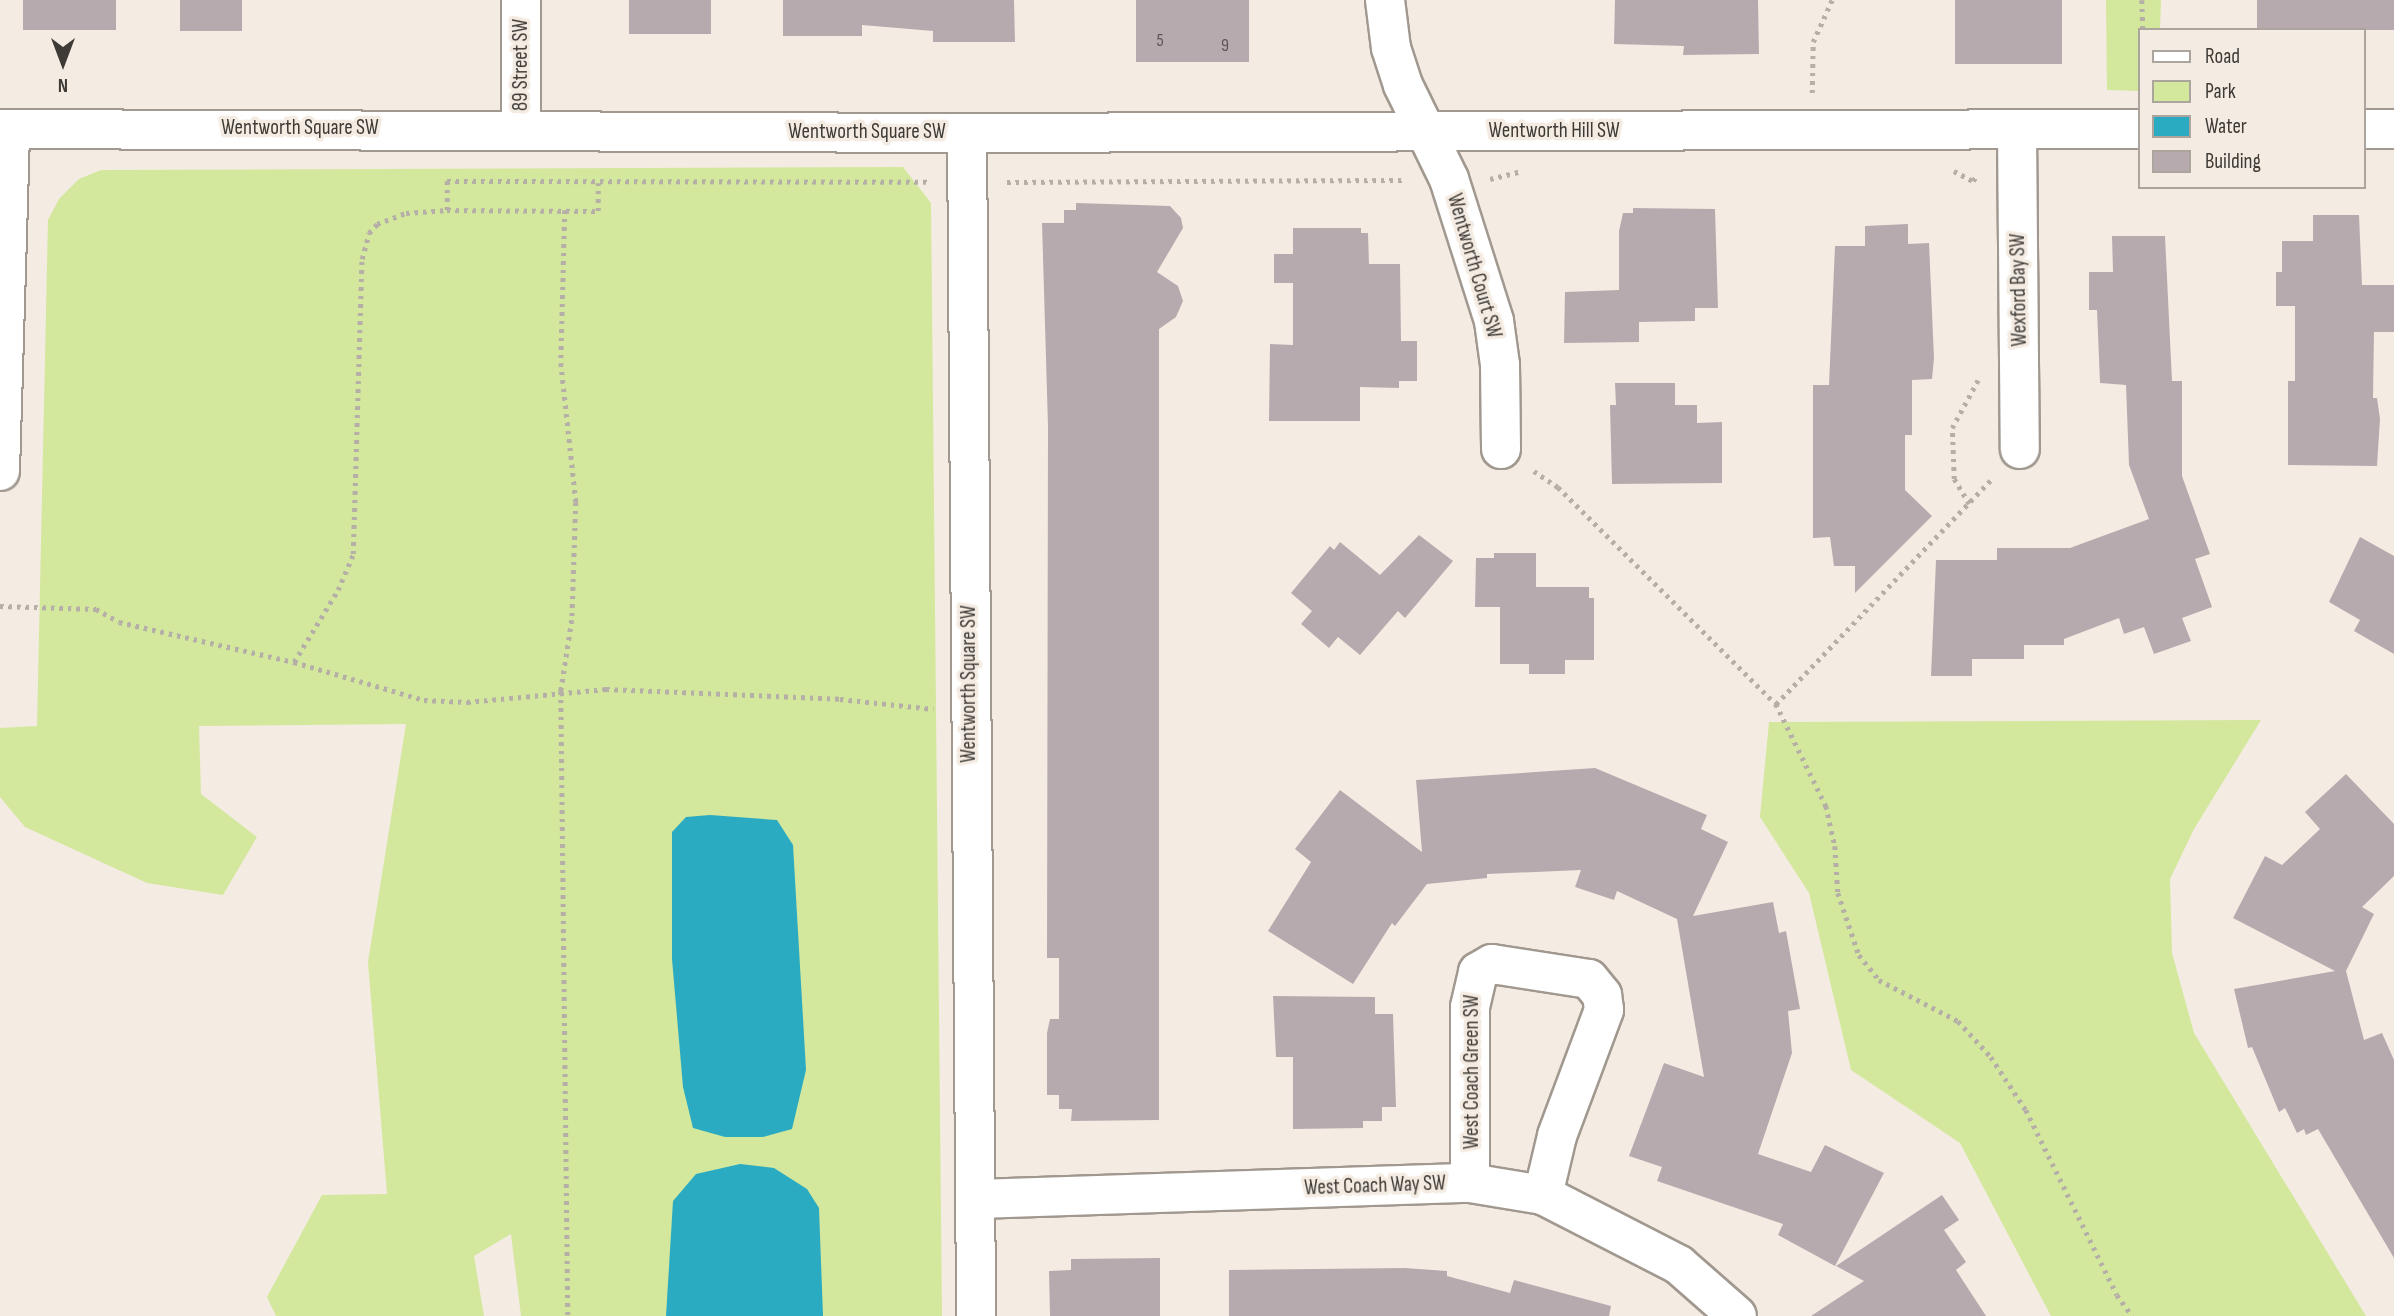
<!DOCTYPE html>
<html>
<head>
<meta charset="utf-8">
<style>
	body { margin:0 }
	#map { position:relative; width:2394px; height:1316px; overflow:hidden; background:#f4ece2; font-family:"Sofia Sans Condensed",sans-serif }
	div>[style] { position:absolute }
	.green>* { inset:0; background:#d3e79d }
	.water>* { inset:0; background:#2babc1 }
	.building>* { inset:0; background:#b7aaaf; transform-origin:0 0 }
	.path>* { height:4.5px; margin-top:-2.25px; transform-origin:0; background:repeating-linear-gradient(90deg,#b5afa7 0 3.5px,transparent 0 8.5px) }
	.roads { filter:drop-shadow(2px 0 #a19990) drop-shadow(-2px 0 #a19990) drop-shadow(0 2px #a19990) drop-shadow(0 -2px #a19990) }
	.minor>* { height:38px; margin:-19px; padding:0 19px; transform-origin:19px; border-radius:19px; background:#fff }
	span { translate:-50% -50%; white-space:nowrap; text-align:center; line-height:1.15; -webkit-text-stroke:7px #f4ece2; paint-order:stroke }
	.number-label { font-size:18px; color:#5c5654 }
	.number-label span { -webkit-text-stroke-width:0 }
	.street-label { font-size:21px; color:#3e3a36 }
	.legend { position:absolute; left:2138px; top:28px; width:228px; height:161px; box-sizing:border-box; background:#f4ece2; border:2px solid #aba59d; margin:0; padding:9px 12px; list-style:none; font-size:21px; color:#3e3a36 }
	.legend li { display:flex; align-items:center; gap:14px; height:35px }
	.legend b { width:35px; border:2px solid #aba59d }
	.north { position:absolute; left:28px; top:28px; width:70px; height:70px; -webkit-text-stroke:5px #f4ece2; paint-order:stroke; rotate:180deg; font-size:19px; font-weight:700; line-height:28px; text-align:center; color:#3e3a36 }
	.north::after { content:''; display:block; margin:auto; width:24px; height:32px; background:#3e3a36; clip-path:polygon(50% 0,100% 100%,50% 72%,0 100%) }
</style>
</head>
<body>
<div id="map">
	<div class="green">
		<i style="clip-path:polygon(2106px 0,2161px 0,2160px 30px,2140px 30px,2140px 91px,2107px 90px)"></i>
		<i style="clip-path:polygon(903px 167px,931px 203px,942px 1316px,521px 1316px,511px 1234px,474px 1256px,484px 1316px,276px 1316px,267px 1297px,322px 1195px,387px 1194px,368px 962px,406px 724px,199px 726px,201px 794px,257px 837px,223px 895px,147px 883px,25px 827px,0 797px,0 728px,37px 726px,48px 220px,59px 199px,79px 179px,101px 170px)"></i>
		<i style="clip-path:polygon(2261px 720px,2194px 829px,2170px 879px,2172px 953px,2194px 1033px,2366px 1316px,2051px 1316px,1960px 1143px,1851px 1070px,1809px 893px,1760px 817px,1769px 722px)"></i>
	</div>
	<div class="water">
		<i style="clip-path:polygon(710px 815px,777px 820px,793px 845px,806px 1070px,792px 1129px,763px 1137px,725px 1137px,693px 1128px,683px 1087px,672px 959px,672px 832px,686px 817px)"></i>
		<i style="clip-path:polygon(740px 1164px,774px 1168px,807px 1189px,819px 1208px,823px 1316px,666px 1316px,673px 1201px,696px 1174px)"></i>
	</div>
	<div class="building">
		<i style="left:23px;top:0;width:93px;height:30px"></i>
		<i style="left:180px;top:0;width:62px;height:31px"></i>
		<i style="left:629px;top:0;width:82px;height:34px"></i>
		<i style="clip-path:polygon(783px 0,1014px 0,1015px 42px,933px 42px,933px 31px,862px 25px,862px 36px,783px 36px)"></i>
		<i style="left:1136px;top:0;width:113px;height:62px"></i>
		<i style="clip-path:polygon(1615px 0,1758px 0,1759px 54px,1683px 55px,1684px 46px,1614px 44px)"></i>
		<i style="left:1955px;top:0;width:107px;height:64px"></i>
		<i style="left:2257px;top:0;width:137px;height:30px"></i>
		<i style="clip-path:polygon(1076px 203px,1170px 206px,1181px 218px,1183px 228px,1157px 272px,1178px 286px,1183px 301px,1176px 317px,1159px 329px,1159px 1120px,1071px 1121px,1072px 1109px,1059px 1109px,1059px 1095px,1047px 1095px,1047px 1033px,1050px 1019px,1059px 1019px,1059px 958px,1047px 958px,1048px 426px,1042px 223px,1064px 223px,1064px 210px,1076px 210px)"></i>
		<i style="clip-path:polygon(1633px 208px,1715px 209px,1718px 308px,1695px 308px,1695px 321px,1639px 322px,1639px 342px,1564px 343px,1565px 292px,1619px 290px,1619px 231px,1623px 213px,1633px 213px)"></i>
		<i style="clip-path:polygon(2313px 215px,2359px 215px,2362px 285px,2394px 285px,2394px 332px,2374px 332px,2373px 398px,2377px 398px,2380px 419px,2377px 466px,2288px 465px,2288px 381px,2295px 381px,2295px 306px,2276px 306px,2276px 272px,2282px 272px,2282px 241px,2313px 241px)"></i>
		<i style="clip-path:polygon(1908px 224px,1908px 244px,1929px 243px,1934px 358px,1932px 379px,1912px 380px,1912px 435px,1905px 435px,1905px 490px,1932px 516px,1855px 593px,1855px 566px,1834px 566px,1830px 537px,1813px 538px,1813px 385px,1829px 385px,1835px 246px,1865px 246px,1865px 226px)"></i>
		<i style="clip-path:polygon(1293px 228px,1361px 228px,1361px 233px,1368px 233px,1369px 264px,1400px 264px,1401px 341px,1417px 341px,1417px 381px,1399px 381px,1399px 388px,1360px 387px,1360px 421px,1269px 421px,1270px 344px,1293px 345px,1293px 283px,1274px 283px,1274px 254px,1293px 254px)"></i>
		<i style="clip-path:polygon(2112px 236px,2165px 236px,2172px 381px,2182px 381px,2182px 476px,2210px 554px,2195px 559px,2212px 607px,2182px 618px,2191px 641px,2154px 654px,2144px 627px,2124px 634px,2119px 618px,2064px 639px,2064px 645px,2024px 645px,2024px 659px,1972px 659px,1972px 676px,1931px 676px,1936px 560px,1997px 560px,1997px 548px,2070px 548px,2149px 519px,2129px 465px,2126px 385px,2100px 383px,2097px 310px,2089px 310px,2089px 272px,2113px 272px)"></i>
		<i style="clip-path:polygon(1615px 383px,1675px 383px,1675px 405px,1697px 405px,1697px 423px,1722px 422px,1722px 483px,1612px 484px,1610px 405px,1616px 405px)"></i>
		<i style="clip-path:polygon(1419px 535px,1453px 561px,1405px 618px,1398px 611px,1360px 655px,1338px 637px,1329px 648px,1301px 624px,1312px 611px,1291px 593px,1330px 546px,1334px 550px,1340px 542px,1380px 575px)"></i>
		<i style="clip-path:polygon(2360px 537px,2394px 556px,2394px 654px,2354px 631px,2360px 620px,2329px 602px)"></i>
		<i style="clip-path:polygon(1494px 553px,1536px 553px,1536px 587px,1589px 587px,1589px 598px,1594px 598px,1594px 660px,1565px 660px,1565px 674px,1529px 674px,1529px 664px,1500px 664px,1500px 607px,1475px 607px,1476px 558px,1494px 558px)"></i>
		<i style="clip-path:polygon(1595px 768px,1707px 815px,1701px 829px,1728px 842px,1693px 916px,1773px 902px,1779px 933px,1786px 931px,1800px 1009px,1788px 1011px,1792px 1053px,1758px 1154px,1811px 1172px,1825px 1145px,1884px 1173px,1835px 1266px,1778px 1235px,1783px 1224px,1657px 1181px,1662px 1167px,1629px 1156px,1664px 1063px,1704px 1077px,1677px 919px,1617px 891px,1614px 900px,1575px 887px,1581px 870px,1487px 874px,1487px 878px,1427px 884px,1395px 926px,1392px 923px,1353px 984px,1268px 931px,1311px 862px,1295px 849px,1340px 790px,1422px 852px,1416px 780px)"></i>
		<i style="clip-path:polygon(2346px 774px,2394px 824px,2394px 876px,2362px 907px,2374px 914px,2346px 971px,2364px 1040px,2382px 1033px,2394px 1060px,2394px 1258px,2318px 1129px,2306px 1135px,2304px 1129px,2297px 1133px,2285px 1108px,2279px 1112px,2252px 1047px,2248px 1048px,2234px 989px,2335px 971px,2233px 918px,2265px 856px,2282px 865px,2320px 829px,2305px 812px)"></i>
		<i style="clip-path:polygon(1273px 996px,1375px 997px,1375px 1014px,1393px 1014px,1396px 1107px,1382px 1107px,1382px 1121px,1363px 1121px,1363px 1128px,1293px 1129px,1293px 1057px,1276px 1057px)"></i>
		<i style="clip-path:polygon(1942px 1195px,1959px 1220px,1944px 1230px,1966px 1262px,1956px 1270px,1986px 1316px,1811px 1316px,1864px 1281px,1836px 1266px)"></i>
		<i style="clip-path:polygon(1160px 1258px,1160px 1316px,1050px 1316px,1049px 1271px,1071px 1270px,1071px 1259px)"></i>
		<i style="clip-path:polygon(1405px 1268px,1447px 1271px,1447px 1276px,1510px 1293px,1514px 1280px,1611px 1306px,1609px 1316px,1229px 1316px,1229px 1270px)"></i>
	</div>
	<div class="path">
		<i style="left:2142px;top:0;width:30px;rotate:88deg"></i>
		<i style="left:1812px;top:93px;width:51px;rotate:-88.9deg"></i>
		<i style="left:1813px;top:42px;width:46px;rotate:-65.7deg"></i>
		<i style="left:1954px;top:171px;width:21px;rotate:28deg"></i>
		<i style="left:1973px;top:181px;width:7px;rotate:-56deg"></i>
		<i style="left:1490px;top:179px;width:30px;rotate:-14deg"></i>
		<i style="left:1007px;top:182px;width:398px;rotate:-0.3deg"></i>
		<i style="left:447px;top:210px;width:151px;rotate:0.4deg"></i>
		<i style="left:598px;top:211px;width:28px;rotate:-90deg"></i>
		<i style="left:565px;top:210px;width:153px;rotate:91.5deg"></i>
		<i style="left:561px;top:363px;width:140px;rotate:83.8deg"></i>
		<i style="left:576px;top:502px;width:118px;rotate:91.9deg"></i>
		<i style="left:572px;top:620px;width:72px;rotate:98.8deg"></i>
		<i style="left:561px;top:691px;width:625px;rotate:89.36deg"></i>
		<i style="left:1534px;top:471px;width:29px;rotate:34deg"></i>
		<i style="left:1558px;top:487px;width:308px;rotate:44.9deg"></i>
		<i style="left:1776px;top:704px;width:114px;rotate:63.9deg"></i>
		<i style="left:1826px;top:806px;width:41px;rotate:77.3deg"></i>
		<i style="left:1835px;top:846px;width:47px;rotate:86.3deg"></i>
		<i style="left:1838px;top:893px;width:65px;rotate:71.3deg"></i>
		<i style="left:1859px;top:955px;width:32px;rotate:51deg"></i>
		<i style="left:1879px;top:980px;width:89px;rotate:27.4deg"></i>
		<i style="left:1958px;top:1021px;width:49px;rotate:47.5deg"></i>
		<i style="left:1991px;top:1057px;width:64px;rotate:56.6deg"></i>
		<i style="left:2026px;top:1110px;width:206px;rotate:63.8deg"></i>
		<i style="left:2117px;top:1295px;width:26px;rotate:54deg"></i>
		<i style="left:1969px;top:504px;width:29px;rotate:-121deg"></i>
		<i style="left:1954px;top:479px;width:51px;rotate:-92.2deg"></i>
		<i style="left:1952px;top:428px;width:55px;rotate:-61.6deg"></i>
		<i style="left:0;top:606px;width:96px;rotate:1.8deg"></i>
		<i style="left:96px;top:609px;width:26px;rotate:29deg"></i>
		<i style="left:119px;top:622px;width:180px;rotate:12.9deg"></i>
		<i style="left:294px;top:662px;width:135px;rotate:16.3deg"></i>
		<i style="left:424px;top:700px;width:43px;rotate:2.7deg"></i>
		<i style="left:467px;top:702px;width:140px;rotate:-5.3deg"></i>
		<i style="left:606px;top:689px;width:234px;rotate:2.4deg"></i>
		<i style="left:840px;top:699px;width:94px;rotate:6.1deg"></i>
		<i style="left:294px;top:662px;width:84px;rotate:-58.6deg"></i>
		<i style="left:338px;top:590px;width:39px;rotate:-67deg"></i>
		<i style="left:353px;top:554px;width:295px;rotate:-88.3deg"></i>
		<i style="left:362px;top:259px;width:27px;rotate:-75deg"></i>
		<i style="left:369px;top:233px;width:12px;rotate:-48deg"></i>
		<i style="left:377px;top:224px;width:31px;rotate:-21deg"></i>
		<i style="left:406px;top:213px;width:41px;rotate:-4.2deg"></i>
		<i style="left:447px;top:210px;width:29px;rotate:-90deg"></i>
		<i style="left:447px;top:181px;width:482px;rotate:0.1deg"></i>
		<i style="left:1776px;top:704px;width:313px;rotate:-46.2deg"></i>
	</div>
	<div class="roads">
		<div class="minor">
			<i style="left:1385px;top:0;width:48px;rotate:82.9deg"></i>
			<i style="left:1391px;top:48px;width:39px;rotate:72deg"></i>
			<i style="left:1403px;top:85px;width:105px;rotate:63.9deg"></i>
			<i style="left:1449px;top:179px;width:149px;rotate:72.4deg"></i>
			<i style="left:1494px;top:321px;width:44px;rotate:82.2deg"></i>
			<i style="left:1500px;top:365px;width:84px;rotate:89.3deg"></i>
			<i style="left:0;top:129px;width:967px;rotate:0.24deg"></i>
			<i style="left:967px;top:133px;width:1183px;rotate:89.56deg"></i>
			<i style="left:2364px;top:129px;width:30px"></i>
			<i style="left:521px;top:130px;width:130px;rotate:-90deg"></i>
			<i style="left:2017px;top:131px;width:318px;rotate:89.5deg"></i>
			<i style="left:967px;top:133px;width:1173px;rotate:-0.2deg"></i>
			<i style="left:0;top:471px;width:342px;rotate:-88.3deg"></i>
			<i style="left:1470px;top:1183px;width:176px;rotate:-90deg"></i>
			<i style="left:1470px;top:1007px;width:36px;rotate:-77deg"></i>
			<i style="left:1478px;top:972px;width:16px;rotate:-30deg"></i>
			<i style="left:1492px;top:964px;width:98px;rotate:8.8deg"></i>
			<i style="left:1589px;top:979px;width:21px;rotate:51deg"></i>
			<i style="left:1602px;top:995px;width:15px;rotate:82deg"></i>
			<i style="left:1604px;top:1010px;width:134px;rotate:110.5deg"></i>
			<i style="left:1557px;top:1136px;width:61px;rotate:103.3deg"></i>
			<i style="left:977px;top:1199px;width:493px;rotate:-1.9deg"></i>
			<i style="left:1470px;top:1183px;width:74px;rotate:9.3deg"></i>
			<i style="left:1543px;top:1195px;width:153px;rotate:27.2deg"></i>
			<i style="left:1679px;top:1265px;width:77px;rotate:41.3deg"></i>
		</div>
	</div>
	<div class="number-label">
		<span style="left:1160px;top:41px">5</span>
		<span style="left:1225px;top:46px">9</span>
	</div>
	<div class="street-label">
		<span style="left:521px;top:65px;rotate:-90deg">89 Street SW</span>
		<span style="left:300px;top:128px">Wentworth Square SW</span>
		<span style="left:1554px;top:131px">Wentworth Hill SW</span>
		<span style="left:867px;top:132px">Wentworth Square SW</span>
		<span style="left:1474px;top:266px;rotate:74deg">Wentworth Court SW</span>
		<span style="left:2019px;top:290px;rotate:-91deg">Wexford Bay SW</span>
		<span style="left:969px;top:684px;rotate:-90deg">Wentworth Square SW</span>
		<span style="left:1472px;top:1072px;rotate:-90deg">West Coach Green SW</span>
		<span style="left:1375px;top:1186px;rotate:-2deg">West Coach Way SW</span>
	</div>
	<ul class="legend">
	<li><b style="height:9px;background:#fff"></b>Road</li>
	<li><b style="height:19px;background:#d3e79d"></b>Park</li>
	<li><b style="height:19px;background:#2babc1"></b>Water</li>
	<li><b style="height:19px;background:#b7aaaf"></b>Building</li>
	</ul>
	<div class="north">N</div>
</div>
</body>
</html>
